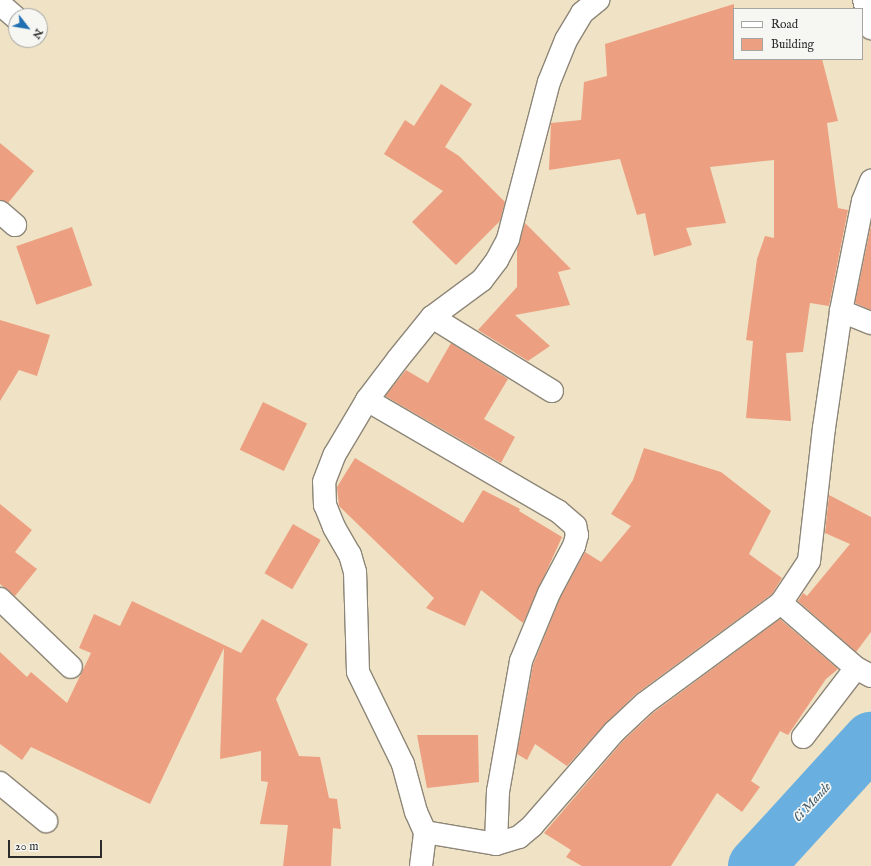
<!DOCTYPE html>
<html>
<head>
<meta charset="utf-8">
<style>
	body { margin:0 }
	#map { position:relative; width:871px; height:866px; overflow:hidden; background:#efe2c5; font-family:"IM FELL English",serif }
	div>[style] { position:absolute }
	.river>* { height:56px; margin:-28px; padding:0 28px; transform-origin:28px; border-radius:28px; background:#69b0e0 }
	.building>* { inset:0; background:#eda081; transform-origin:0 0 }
	.roads { filter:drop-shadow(1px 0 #8d8678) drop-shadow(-1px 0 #8d8678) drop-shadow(0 1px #8d8678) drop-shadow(0 -1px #8d8678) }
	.minor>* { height:22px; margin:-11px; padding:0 11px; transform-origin:11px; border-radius:11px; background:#fff }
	span { translate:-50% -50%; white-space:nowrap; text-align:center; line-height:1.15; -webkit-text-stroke:3.5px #f6f6f2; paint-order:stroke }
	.water-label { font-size:13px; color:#415a6a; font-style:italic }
	.legend { position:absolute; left:733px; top:8px; width:130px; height:52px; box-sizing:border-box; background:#f6f6f2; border:1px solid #a5a5a2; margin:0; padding:5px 7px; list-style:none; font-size:12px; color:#2b2b2b }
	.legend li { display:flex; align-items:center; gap:8px; height:20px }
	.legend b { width:20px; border:1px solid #a5a5a2 }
	.north { position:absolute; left:8px; top:8px; width:40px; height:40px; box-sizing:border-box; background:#f6f6f2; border:1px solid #a5a5a2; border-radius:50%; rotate:121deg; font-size:11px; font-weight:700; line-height:16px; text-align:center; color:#2b2b2b }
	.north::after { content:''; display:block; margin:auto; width:14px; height:18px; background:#1f6fb2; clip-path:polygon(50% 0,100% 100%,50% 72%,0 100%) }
	.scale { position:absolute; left:8px; top:840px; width:94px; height:18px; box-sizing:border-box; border:2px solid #2b2b2b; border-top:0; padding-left:5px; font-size:12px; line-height:14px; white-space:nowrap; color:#2b2b2b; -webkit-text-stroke:3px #f6f6f2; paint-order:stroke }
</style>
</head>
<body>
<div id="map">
	<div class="river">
		<i style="left:756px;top:866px;width:171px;rotate:-47.6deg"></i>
	</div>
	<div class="building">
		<i style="clip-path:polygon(734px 4px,734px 59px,822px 59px,838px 121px,827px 123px,838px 208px,848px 210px,829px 306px,810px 303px,803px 352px,786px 353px,791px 421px,746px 418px,753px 341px,746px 340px,757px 259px,765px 236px,774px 238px,774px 160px,710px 167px,726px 223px,686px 228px,692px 245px,654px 256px,645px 213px,637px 215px,620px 159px,549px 170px,551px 123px,581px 120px,584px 82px,607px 76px,605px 44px)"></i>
		<i style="clip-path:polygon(441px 84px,472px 104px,445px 147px,459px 156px,505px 202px,500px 221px,456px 265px,412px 222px,443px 191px,384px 154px,405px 120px,414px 126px)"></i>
		<i style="clip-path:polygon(0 143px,34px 171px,8px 203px,0 200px)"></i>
		<i style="clip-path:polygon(525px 223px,571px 269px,558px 272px,570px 305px,515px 315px,550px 346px,528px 361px,478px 330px,517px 287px,517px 249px)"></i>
		<i style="clip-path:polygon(871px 225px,871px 310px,855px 303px)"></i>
		<i style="left:72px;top:227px;width:62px;height:59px;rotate:71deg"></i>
		<i style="clip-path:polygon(0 320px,50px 335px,37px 376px,19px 370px,0 401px)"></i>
		<i style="clip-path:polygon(451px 343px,508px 379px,484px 419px,515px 437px,501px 463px,385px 396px,406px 370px,428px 383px)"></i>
		<i style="left:263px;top:402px;width:49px;height:53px;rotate:26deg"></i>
		<i style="clip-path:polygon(644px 448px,721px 472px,771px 511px,749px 554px,782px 578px,772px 594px,636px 694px,605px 724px,567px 766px,535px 744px,527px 760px,517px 754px,533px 665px,560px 598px,585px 552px,601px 562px,631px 526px,611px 514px,633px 480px)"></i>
		<i style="clip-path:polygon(355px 458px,463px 523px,483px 490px,520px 509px,519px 511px,562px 537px,523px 623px,481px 590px,465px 626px,426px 608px,434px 598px,339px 506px,337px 487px)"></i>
		<i style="clip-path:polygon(829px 495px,871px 517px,871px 632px,856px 652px,798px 601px,803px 593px,807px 596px,850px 544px,825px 533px)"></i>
		<i style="clip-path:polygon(0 504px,32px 530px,15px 552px,37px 569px,15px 596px,0 584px)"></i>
		<i style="left:293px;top:524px;width:32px;height:57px;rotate:30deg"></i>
		<i style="clip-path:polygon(132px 601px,241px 653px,262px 619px,308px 644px,276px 699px,299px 756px,320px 757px,329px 798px,337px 799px,341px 829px,333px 828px,331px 866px,283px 866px,288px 825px,260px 824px,268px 782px,261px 781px,261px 751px,220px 759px,224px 648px,150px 804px,31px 747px,22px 760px,0 744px,0 652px,27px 677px,31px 672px,67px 703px,91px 653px,79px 648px,94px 614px,120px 626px)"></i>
		<i style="clip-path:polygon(780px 619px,838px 669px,826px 679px,788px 735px,780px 731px,751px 781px,760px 787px,742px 812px,717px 793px,671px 866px,582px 866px,566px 857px,571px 850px,544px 833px,623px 741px,653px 713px)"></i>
		<i style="clip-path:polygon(417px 735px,478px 735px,479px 782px,427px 788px)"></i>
	</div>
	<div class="roads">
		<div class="minor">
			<i style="left:864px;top:0;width:29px;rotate:76deg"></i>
			<i style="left:0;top:4px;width:21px;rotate:41deg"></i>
			<i style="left:0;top:212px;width:20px;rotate:41deg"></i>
			<i style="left:841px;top:311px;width:32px;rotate:22deg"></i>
			<i style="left:432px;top:317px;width:141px;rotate:31.7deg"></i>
			<i style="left:367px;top:400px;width:221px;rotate:30.2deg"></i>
			<i style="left:558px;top:511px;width:23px;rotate:41deg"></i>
			<i style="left:575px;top:526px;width:9px;rotate:77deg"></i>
			<i style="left:577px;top:535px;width:11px;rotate:105deg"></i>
			<i style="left:574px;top:546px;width:53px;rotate:118deg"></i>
			<i style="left:549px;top:593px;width:74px;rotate:112.4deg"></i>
			<i style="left:521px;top:661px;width:132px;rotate:100deg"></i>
			<i style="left:498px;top:791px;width:53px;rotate:92.2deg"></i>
			<i style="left:0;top:599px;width:98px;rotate:43.8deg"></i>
			<i style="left:781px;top:603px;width:99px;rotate:40.9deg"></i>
			<i style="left:856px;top:668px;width:17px;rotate:28deg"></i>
			<i style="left:803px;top:737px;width:87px;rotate:-52.5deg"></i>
			<i style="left:0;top:783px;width:60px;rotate:39.6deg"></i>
			<i style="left:425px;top:832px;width:72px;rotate:9.6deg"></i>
			<i style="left:496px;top:844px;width:24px;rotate:-17deg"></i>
			<i style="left:519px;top:837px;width:17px;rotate:-40deg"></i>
			<i style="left:532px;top:826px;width:125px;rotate:-48.9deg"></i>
			<i style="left:614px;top:732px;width:42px;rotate:-43.1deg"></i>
			<i style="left:645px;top:703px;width:169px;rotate:-36.3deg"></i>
			<i style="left:781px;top:603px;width:50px;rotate:-56.3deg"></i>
			<i style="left:809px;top:561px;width:134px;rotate:-83.6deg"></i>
			<i style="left:824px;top:428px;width:118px;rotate:-81.7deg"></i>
			<i style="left:841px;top:311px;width:112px;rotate:-78.7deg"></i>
			<i style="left:863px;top:201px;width:22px;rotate:-68deg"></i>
			<i style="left:421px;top:866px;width:34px;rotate:-83deg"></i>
			<i style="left:425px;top:832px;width:22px;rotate:-114deg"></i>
			<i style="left:416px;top:812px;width:50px;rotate:-105.2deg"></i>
			<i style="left:403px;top:764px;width:102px;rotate:-116.1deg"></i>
			<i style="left:358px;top:672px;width:100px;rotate:-91.7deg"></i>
			<i style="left:355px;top:572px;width:18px;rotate:-106deg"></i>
			<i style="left:350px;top:555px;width:32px;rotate:-120deg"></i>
			<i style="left:334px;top:527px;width:24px;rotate:-112deg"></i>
			<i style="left:325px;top:505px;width:23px;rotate:-92deg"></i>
			<i style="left:324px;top:482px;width:30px;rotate:-69deg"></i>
			<i style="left:335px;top:454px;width:63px;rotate:-59.3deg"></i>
			<i style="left:367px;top:400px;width:51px;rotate:-52.9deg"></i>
			<i style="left:398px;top:359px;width:54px;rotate:-51deg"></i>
			<i style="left:432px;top:317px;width:62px;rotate:-36.5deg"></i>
			<i style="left:482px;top:280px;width:25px;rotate:-53deg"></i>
			<i style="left:497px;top:260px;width:24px;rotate:-62deg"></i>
			<i style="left:508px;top:239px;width:162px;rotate:-75.4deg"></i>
			<i style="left:549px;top:82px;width:45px;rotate:-68deg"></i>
			<i style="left:566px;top:40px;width:31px;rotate:-59deg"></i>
			<i style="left:582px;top:13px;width:21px;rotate:-39deg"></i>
		</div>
	</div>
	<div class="water-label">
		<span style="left:813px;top:803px;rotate:-47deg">Ci Mande</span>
	</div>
	<ul class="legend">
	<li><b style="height:5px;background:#fff"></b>Road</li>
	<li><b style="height:11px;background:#eda081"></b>Building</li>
	</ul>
	<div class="north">N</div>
	<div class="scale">20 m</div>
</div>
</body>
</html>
